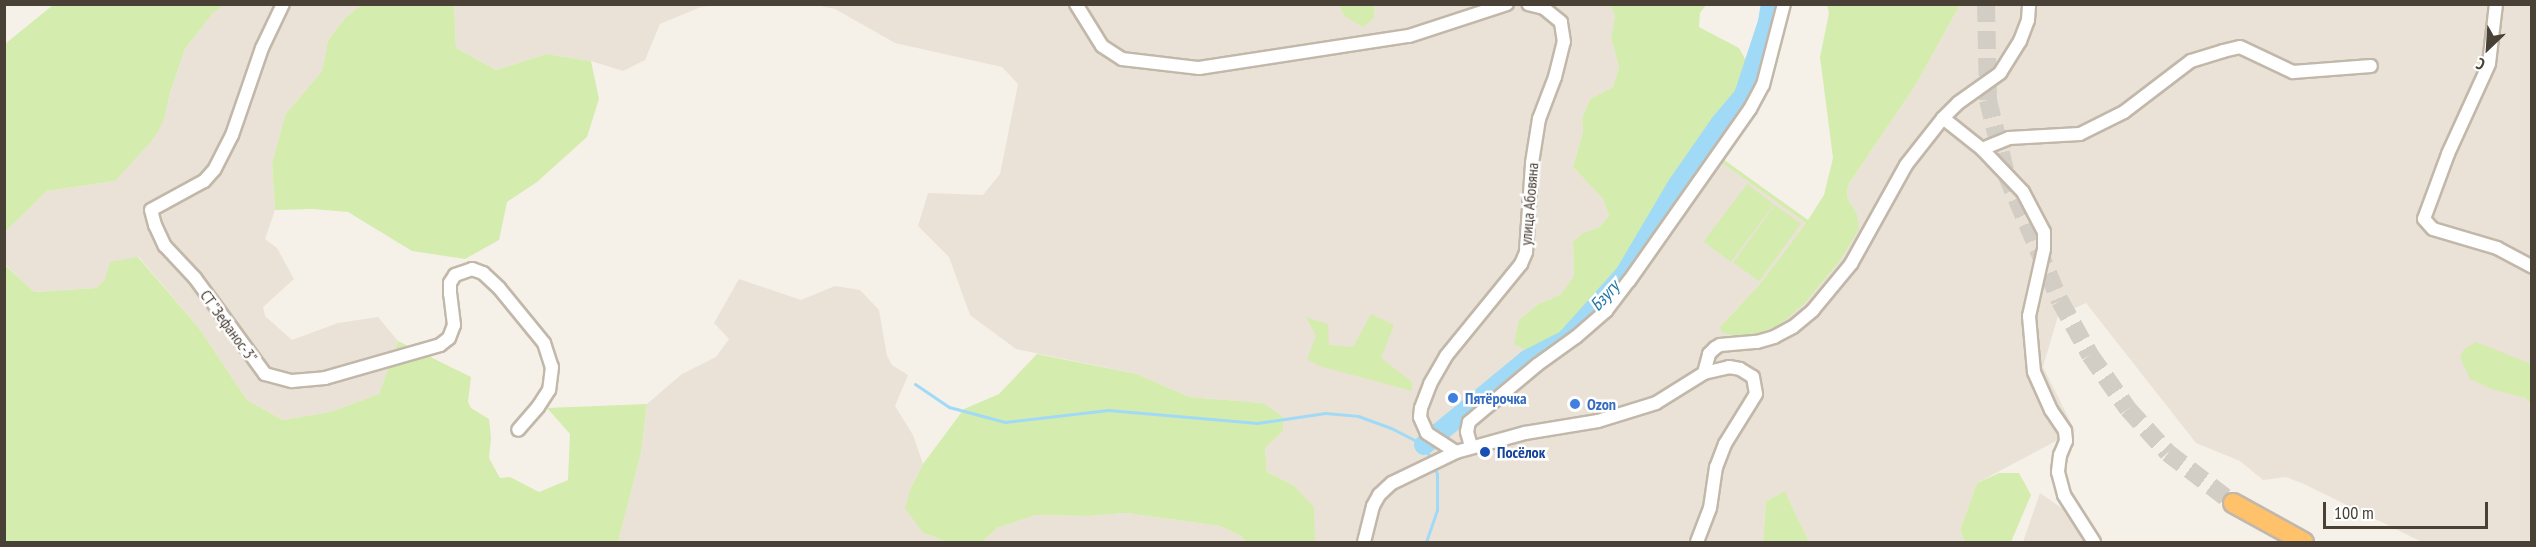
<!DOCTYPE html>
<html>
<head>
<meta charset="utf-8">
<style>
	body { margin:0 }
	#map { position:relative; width:2536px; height:547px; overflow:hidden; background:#f5f1e9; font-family:"PT Sans Narrow",sans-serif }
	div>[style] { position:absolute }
	.residential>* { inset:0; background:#eae2d6 }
	.green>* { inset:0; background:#d5ecaf; transform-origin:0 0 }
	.stream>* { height:3px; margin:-1.5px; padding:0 1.5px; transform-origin:1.5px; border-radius:1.5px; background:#a1daf6 }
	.river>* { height:20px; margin:-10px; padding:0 10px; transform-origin:10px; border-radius:10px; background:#a1daf6 }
	.highway-tunnel>* { height:18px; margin-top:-9px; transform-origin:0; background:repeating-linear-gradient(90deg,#d3cec5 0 18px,transparent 0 27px) }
	.roads { filter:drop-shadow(2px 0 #c2b8aa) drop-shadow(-2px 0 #c2b8aa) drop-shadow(0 2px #c2b8aa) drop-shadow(0 -2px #c2b8aa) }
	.minor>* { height:12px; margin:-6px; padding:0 6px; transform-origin:6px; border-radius:6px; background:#fff }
	.highway>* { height:18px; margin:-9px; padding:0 9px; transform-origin:9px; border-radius:9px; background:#ffc26a }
	.dots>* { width:16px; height:16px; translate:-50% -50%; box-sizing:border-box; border:3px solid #fff; border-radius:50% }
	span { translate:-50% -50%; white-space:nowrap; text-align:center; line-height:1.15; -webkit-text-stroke:5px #fff; paint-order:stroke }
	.street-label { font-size:16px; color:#4a4136 }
	.shop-label { font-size:16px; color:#366cbe; font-weight:700 }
	.left { translate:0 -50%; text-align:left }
	.transit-label { font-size:16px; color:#164399; font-weight:700 }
	.water-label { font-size:18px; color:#2378a5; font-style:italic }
	.frame { position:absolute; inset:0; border:6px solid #4a4136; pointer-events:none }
	.north { position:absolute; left:2458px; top:18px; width:60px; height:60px; -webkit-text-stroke:4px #fff; paint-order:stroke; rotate:205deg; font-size:16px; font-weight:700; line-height:24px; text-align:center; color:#4a4136 }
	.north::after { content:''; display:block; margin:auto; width:21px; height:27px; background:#4a4136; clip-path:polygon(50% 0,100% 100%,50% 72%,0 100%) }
	.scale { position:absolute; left:2323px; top:502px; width:165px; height:27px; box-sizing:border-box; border:3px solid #4a4136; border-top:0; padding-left:8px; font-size:18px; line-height:21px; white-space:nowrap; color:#4a4136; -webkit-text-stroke:4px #fff; paint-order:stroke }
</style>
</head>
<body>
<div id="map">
	<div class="residential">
		<i style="clip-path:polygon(1339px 4px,1344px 16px,1374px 18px,1375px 5px,1610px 5px,1615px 16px,1611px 38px,1619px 67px,1613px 87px,1590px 99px,1582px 118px,1583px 131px,1573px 167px,1603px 199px,1609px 216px,1598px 228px,1584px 233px,1573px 242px,1574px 276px,1561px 294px,1537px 305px,1519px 320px,1642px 254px,1662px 218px,1707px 151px,1806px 223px,1759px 285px,1720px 327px,1806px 302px,1839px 262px,1858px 229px,1857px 214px,1847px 197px,1848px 185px,1915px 86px,1960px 5px,2531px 5px,2531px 364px,2519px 360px,2512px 394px,2525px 398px,2531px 404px,2531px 542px,2422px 542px,2304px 484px,2286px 477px,2263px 480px,2240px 461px,2196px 443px,2086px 303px,2058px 316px,2043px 367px,2075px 431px,1977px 483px,1960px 530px,1965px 542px,1809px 542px,1785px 491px,1766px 501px,1763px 542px,1315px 542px,1293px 485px,1267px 472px,1265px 448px,1283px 431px,1263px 403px,1189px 397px,1137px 374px,1016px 349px,970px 315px,949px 257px,918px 226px,928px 193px,983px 195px,1000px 174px,1018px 84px,1002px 67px,895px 43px,835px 9px,815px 5px)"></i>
		<i style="clip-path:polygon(224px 5px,363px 5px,345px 18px,328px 40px,322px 71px,285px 115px,272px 164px,275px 210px,265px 239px,277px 248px,294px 279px,263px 307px,265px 316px,292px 340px,338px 323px,378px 317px,398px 341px,379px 394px,330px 412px,283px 420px,247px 400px,199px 328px,139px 257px,96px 288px,33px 292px,5px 264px,5px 232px,47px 191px,115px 181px,164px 120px,170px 93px,185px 49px,213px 13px)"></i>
		<i style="clip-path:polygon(454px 5px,722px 5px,701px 7px,660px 24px,645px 60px,623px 71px,591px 61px,546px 54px,496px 70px,456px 48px)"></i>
		<i style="clip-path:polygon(739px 279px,801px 300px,835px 286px,860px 290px,879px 310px,887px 356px,892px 365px,908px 375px,895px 406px,913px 435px,923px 464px,911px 488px,923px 533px,948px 542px,618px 542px,641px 453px,647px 404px,682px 374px,716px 357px,729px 339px,714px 323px)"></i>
		<i style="clip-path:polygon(2040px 493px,2066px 511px,2087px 542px,2023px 542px)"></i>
		<i style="clip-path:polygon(1126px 513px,1220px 526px,1241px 536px,1246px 542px,982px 542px,997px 528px,1036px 515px,1087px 516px)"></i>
	</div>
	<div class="green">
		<i style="clip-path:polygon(363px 4px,454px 5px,456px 48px,496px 70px,546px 54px,591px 61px,599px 99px,587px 137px,537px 182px,507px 202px,499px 240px,465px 259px,412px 251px,348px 212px,313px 209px,275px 210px,272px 164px,285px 115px,322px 71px,328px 40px,345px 18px)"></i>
		<i style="clip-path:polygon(53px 5px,224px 5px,213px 13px,185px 49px,170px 93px,164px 120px,154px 138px,115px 181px,47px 191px,5px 232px,5px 44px)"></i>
		<i style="clip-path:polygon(1339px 5px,1375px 5px,1374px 18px,1363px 27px,1344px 16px)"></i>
		<i style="clip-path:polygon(1610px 5px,1706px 5px,1700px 13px,1699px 27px,1739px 48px,1748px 64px,1745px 88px,1709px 149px,1808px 220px,1824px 195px,1833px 158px,1820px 57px,1829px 13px,1827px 5px,1960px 5px,1915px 86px,1848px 185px,1847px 197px,1857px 214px,1859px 229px,1839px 262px,1806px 302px,1781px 324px,1759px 333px,1740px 336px,1722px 333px,1720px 327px,1759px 285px,1806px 223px,1707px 152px,1608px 302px,1572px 337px,1539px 357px,1514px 344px,1519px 320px,1537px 305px,1561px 294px,1574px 276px,1573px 242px,1583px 233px,1598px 228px,1609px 216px,1603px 199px,1573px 167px,1583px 131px,1582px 118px,1590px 99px,1613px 87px,1619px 67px,1611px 38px,1615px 16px)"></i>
		<i style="left:1747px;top:184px;width:34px;height:72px;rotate:37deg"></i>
		<i style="left:1775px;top:205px;width:32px;height:71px;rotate:36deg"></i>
		<i style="clip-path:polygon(138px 257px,199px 328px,247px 400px,283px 420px,330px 412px,379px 394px,398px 341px,471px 377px,468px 402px,471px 408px,489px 419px,491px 438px,489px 458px,500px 478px,510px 477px,539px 492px,568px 480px,570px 434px,547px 408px,647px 404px,641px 453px,618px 542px,5px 542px,4px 264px,34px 292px,96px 288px,105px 280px,110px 262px)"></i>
		<i style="clip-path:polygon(1371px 314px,1394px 325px,1381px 358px,1412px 382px,1412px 391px,1319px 366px,1307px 359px,1316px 336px,1306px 317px,1328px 324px,1329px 345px,1353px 347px)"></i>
		<i style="clip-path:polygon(2476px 342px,2531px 364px,2531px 404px,2525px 398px,2491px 389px,2470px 379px,2460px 357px,2464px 349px)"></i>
		<i style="clip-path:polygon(1037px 354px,1137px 374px,1189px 397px,1263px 403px,1283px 417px,1283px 431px,1265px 448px,1267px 472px,1293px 485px,1314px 507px,1315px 542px,1246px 542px,1241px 536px,1220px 526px,1126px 513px,1088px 516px,1036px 515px,997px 528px,982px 542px,948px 542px,923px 533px,905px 508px,911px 488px,923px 464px,964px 409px,999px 394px)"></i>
		<i style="clip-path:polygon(1999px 473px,2019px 473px,2031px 495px,2011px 542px,1965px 542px,1960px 530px,1977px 483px)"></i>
		<i style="clip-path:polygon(1785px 491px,1809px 542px,1763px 542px,1766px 501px)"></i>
	</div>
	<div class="stream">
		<i style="left:915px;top:384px;width:41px;rotate:34.1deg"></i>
		<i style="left:949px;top:407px;width:58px;rotate:15deg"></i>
		<i style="left:1005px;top:422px;width:104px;rotate:-6.6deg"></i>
		<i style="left:1108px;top:410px;width:150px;rotate:5deg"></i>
		<i style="left:1257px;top:423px;width:69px;rotate:-8.4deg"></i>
		<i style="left:1325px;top:413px;width:33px;rotate:5deg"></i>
		<i style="left:1358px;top:416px;width:35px;rotate:20deg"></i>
		<i style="left:1391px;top:428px;width:37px;rotate:27deg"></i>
		<i style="left:1424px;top:445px;width:17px;rotate:65deg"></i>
		<i style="left:1426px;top:542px;width:34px;rotate:-71deg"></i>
		<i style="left:1437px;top:510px;width:36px;rotate:-90deg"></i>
		<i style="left:1437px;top:474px;width:9px;rotate:-111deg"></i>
	</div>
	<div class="river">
		<i style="left:1424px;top:445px;width:134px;rotate:-39.5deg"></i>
		<i style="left:1527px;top:360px;width:44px;rotate:-27.1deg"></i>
		<i style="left:1566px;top:340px;width:89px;rotate:-48.2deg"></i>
		<i style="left:1625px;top:274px;width:102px;rotate:-59.4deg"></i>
		<i style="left:1677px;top:186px;width:75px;rotate:-55.3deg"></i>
		<i style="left:1720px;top:124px;width:38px;rotate:-50deg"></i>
		<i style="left:1744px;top:95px;width:77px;rotate:-71.8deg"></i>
		<i style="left:1768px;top:22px;width:18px;rotate:-81deg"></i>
	</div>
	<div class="highway-tunnel">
		<i style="left:1986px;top:4px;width:96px;rotate:88.8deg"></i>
		<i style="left:1988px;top:100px;width:76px;rotate:76.3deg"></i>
		<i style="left:2006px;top:174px;width:138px;rotate:67deg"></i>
		<i style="left:2060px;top:301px;width:62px;rotate:60.9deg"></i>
		<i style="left:2090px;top:355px;width:66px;rotate:54.9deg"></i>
		<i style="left:2128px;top:409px;width:59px;rotate:47.7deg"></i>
		<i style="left:2168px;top:453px;width:82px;rotate:37.6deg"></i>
	</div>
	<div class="roads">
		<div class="minor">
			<i style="left:283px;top:4px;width:49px;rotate:115.5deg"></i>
			<i style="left:262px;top:48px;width:92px;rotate:109deg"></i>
			<i style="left:232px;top:135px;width:39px;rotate:117deg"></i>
			<i style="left:214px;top:170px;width:15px;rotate:132deg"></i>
			<i style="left:204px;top:181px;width:60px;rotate:151.3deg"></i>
			<i style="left:151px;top:210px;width:16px;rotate:75deg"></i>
			<i style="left:155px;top:225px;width:23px;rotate:65deg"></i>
			<i style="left:165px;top:246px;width:44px;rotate:46.8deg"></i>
			<i style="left:195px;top:278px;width:119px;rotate:53.9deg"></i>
			<i style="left:265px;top:374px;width:28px;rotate:15deg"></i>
			<i style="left:292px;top:381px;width:33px;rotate:-5deg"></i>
			<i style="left:325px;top:378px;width:120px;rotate:-16deg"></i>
			<i style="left:440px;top:345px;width:11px;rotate:-38deg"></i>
			<i style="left:449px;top:338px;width:14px;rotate:-69deg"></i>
			<i style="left:454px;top:325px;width:31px;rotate:-97deg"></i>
			<i style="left:450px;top:294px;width:11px;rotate:-90deg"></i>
			<i style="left:450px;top:283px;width:9px;rotate:-58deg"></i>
			<i style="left:455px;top:275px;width:18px;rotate:-19deg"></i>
			<i style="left:472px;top:269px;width:12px;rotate:20deg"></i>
			<i style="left:483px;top:273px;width:22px;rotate:43deg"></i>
			<i style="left:499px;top:288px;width:71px;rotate:50.7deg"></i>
			<i style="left:544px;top:343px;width:25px;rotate:72deg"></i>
			<i style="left:552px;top:367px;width:23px;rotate:97deg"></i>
			<i style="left:549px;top:390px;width:20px;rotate:123deg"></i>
			<i style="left:538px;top:407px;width:30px;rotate:131deg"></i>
			<i style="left:1076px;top:4px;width:49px;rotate:58.2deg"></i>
			<i style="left:1102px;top:46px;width:24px;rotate:33deg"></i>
			<i style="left:1122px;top:59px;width:78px;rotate:6.7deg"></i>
			<i style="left:1199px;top:68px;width:212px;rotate:-8.7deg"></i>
			<i style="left:1409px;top:36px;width:103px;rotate:-18.1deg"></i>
			<i style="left:2496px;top:4px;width:60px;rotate:96.7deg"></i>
			<i style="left:2489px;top:64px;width:99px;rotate:114.5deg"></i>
			<i style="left:2448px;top:154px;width:69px;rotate:110.3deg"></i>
			<i style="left:2424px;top:219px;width:13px;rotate:48deg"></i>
			<i style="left:2433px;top:229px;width:67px;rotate:16.5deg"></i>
			<i style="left:2497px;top:248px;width:40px;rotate:28deg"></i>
			<i style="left:1943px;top:118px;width:50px;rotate:38.5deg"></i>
			<i style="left:1982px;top:149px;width:59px;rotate:46.4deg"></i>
			<i style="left:2023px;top:192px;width:45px;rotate:62.3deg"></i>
			<i style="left:2044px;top:232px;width:17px;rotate:90deg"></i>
			<i style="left:2044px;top:249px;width:69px;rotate:102.6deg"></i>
			<i style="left:2029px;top:316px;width:56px;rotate:84.9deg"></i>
			<i style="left:2034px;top:372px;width:42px;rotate:65.9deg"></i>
			<i style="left:2051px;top:410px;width:25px;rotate:56deg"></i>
			<i style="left:2065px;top:431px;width:10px;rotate:84deg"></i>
			<i style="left:2066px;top:441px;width:15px;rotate:113deg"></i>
			<i style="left:2060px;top:455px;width:17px;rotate:97deg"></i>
			<i style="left:2058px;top:472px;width:24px;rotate:75deg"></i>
			<i style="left:2064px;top:495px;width:56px;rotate:57.4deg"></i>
			<i style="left:1982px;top:149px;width:29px;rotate:-22deg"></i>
			<i style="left:2009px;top:138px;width:71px;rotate:-3.2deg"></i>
			<i style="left:2080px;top:134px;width:49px;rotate:-26.6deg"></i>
			<i style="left:2124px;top:112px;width:84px;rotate:-37.3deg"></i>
			<i style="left:2191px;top:61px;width:34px;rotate:-17deg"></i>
			<i style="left:2223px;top:51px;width:17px;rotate:-13deg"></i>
			<i style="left:2240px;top:47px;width:59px;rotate:25.3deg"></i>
			<i style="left:2293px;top:72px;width:78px;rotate:-4.4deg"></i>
			<i style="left:1704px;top:373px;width:20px;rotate:-75deg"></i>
			<i style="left:1709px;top:354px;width:8px;rotate:-45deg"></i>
			<i style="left:1715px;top:348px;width:6px;rotate:-31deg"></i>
			<i style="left:1720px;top:345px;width:37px;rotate:-5deg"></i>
			<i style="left:1757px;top:342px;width:18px;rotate:-16deg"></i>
			<i style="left:1774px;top:337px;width:21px;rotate:-28deg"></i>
			<i style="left:1793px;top:327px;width:26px;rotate:-40deg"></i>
			<i style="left:1813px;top:310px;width:60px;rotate:-50.4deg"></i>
			<i style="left:1851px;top:264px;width:113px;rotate:-60.9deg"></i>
			<i style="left:1906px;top:165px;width:60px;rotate:-51.8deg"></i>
			<i style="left:1943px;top:118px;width:21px;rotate:-45deg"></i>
			<i style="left:1958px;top:103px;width:52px;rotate:-35.5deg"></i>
			<i style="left:2000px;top:73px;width:38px;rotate:-58deg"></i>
			<i style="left:2020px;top:41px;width:22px;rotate:-69deg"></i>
			<i style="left:2028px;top:20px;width:16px;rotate:-86deg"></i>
			<i style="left:1471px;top:446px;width:15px;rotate:-106deg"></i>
			<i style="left:1467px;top:432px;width:10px;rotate:-79deg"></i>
			<i style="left:1469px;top:422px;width:89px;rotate:-40deg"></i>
			<i style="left:1537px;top:365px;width:48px;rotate:-35.7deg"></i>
			<i style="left:1576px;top:337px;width:40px;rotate:-41deg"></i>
			<i style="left:1606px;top:311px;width:38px;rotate:-53deg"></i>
			<i style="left:1629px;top:281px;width:210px;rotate:-54.9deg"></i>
			<i style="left:1750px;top:109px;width:27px;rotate:-62deg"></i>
			<i style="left:1763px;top:85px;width:84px;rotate:-75.5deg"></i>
			<i style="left:1456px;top:452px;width:35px;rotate:-147deg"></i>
			<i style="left:1427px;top:433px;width:17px;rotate:-114deg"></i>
			<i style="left:1420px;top:417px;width:9px;rotate:-84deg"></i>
			<i style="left:1421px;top:408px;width:26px;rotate:-69deg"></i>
			<i style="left:1430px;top:384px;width:32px;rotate:-60deg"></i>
			<i style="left:1446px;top:356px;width:119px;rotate:-50.8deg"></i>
			<i style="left:1521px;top:264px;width:13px;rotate:-67deg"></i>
			<i style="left:1526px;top:252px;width:89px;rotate:-86.1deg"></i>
			<i style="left:1532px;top:163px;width:45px;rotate:-81deg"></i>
			<i style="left:1539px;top:119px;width:45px;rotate:-69.1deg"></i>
			<i style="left:1555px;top:77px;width:36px;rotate:-76deg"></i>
			<i style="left:1564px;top:42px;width:20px;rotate:-99deg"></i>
			<i style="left:1561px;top:22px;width:22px;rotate:-141deg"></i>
			<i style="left:1544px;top:8px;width:16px;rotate:-166deg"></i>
			<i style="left:1364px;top:542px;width:37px;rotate:-76deg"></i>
			<i style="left:1373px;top:506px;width:13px;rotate:-61deg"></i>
			<i style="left:1379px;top:495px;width:18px;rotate:-43deg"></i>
			<i style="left:1392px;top:483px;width:71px;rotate:-25.8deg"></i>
			<i style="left:1456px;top:452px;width:72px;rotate:-15.4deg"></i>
			<i style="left:1525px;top:433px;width:74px;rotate:-9.3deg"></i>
			<i style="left:1598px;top:421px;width:61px;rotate:-17.2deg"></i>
			<i style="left:1656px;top:403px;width:57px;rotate:-32deg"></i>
			<i style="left:1704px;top:373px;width:26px;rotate:-13deg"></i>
			<i style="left:1729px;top:367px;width:11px;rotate:10deg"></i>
			<i style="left:1740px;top:369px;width:15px;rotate:32deg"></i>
			<i style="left:1753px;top:377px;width:17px;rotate:80deg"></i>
			<i style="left:1756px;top:394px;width:59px;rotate:121.8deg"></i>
			<i style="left:1725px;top:444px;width:25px;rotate:111deg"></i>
			<i style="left:1716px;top:467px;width:41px;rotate:98.3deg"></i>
			<i style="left:1710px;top:508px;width:36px;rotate:111deg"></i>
		</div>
		<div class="highway">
			<i style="left:2233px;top:503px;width:81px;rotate:28.8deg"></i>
		</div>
	</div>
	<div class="dots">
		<i style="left:1453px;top:398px;background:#3f7fe0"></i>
		<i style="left:1575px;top:404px;background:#3f7fe0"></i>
		<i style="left:1485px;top:452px;background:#1a4fb4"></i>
	</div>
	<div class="street-label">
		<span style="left:1529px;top:204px;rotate:-85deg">улица Абовяна</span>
		<span style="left:229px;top:326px;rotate:54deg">СТ "Зефанос-3"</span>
	</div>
	<div class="shop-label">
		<span class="left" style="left:1465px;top:398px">Пятёрочка</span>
		<span class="left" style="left:1587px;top:404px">Ozon</span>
	</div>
	<div class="transit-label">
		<span class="left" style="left:1497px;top:452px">Посёлок</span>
	</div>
	<div class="water-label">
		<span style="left:1605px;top:296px;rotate:-48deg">Бзугу</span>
	</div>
	<div class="frame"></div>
	<div class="north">С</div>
	<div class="scale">100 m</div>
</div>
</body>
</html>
